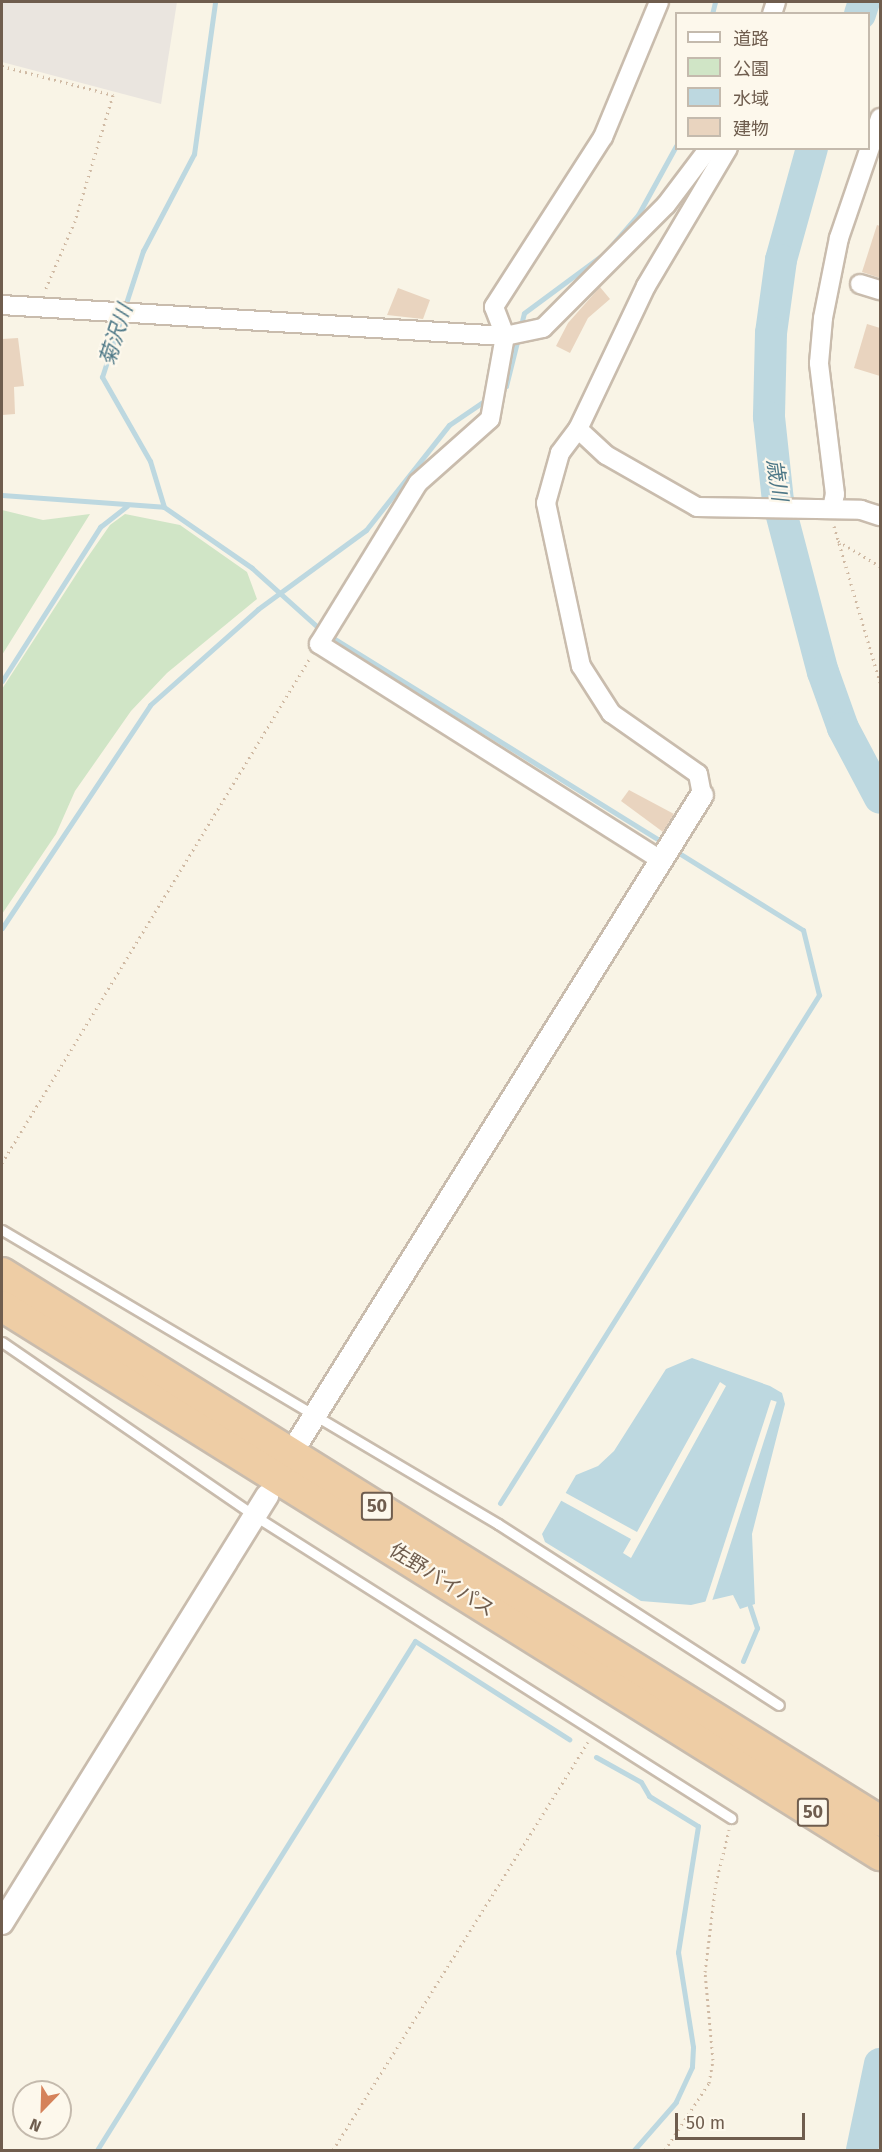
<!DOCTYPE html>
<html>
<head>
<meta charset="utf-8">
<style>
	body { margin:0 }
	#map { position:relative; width:882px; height:2152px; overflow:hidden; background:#f9f4e6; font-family:"Fira Sans","Noto Sans JP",sans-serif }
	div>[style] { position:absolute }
	.industrial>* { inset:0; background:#eae5df }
	.green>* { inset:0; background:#d0e5c6 }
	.water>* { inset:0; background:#bdd8e0 }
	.pier>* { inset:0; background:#f9f4e6; transform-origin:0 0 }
	.stream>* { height:5px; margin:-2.5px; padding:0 2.5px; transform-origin:2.5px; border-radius:2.5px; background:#bdd8e0 }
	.river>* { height:32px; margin:-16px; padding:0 16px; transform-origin:16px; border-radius:16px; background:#bdd8e0 }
	.building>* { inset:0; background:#e9d4bf }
	.path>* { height:3px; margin-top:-1.5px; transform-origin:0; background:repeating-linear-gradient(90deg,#d0baa4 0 1.5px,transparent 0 6px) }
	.roads { filter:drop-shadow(2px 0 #c9bcad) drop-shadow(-2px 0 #c9bcad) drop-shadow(0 2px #c9bcad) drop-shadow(0 -2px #c9bcad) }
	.service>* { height:9px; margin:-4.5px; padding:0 4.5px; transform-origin:4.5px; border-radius:4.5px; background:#fff }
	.minor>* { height:18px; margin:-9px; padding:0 9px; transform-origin:9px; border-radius:9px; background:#fff }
	.tertiary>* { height:22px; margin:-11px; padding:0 11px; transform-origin:11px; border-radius:11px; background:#fff }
	.trunk>* { height:30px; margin:-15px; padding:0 15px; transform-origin:15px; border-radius:15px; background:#eecda5 }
	span { translate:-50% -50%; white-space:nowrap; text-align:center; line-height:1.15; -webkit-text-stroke:4.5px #fdf8ec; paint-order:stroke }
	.shield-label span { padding:2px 4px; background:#fdf8ec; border:2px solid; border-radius:4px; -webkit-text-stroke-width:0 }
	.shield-label { font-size:18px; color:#6f5d4e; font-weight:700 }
	.street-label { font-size:20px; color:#6f5d4e }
	.water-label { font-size:21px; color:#4e7887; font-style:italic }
	.frame { position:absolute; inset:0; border:3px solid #6f5d4e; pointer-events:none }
	.legend { position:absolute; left:675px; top:12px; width:195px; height:138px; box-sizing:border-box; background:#fdf8ec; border:2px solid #c4baad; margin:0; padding:8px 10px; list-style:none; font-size:18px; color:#6f5d4e }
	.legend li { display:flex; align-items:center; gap:12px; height:30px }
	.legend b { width:30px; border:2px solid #c4baad }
	.north { position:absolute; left:12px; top:2080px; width:60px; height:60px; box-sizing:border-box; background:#fdf8ec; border:2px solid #c4baad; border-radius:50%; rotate:203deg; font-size:16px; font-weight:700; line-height:24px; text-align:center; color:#6f5d4e }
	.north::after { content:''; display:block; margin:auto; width:21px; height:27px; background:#d5825a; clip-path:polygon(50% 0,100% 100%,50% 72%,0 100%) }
	.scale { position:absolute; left:675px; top:2113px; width:130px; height:27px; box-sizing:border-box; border:3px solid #6f5d4e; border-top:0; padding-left:8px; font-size:18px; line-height:21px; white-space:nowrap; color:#6f5d4e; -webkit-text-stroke:4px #fdf8ec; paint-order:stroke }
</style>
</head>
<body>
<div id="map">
	<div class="industrial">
		<i style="clip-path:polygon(2px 2px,177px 2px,161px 104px,2px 62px)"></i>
	</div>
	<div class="green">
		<i style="clip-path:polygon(2px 510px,43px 520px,90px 514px,2px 655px)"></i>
		<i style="clip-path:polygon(125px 514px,180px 525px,247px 572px,257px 599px,167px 673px,131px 711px,75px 791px,56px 834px,2px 914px,2px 689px,85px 561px,110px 525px)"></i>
	</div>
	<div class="water">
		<i style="clip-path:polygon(692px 1358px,770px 1386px,782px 1393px,785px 1404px,752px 1534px,755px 1604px,740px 1609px,733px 1595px,691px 1605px,641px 1601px,545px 1542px,542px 1534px,576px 1475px,598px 1466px,614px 1451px,666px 1369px)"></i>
	</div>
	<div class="pier">
		<i style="clip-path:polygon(720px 1382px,726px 1386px,631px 1558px,623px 1553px,631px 1539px,560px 1500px,564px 1492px,637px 1532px)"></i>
		<i style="left:771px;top:1400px;width:6px;height:213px;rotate:18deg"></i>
	</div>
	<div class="stream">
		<i style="left:712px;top:14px;width:12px;rotate:-76deg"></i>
		<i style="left:520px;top:329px;width:16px;rotate:-76deg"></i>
		<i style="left:524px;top:313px;width:101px;rotate:-36.5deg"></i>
		<i style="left:605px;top:253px;width:50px;rotate:-49deg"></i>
		<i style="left:638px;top:215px;width:79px;rotate:-61.2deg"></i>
		<i style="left:500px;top:390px;width:7px;rotate:-34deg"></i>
		<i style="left:506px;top:386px;width:49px;rotate:-76deg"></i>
		<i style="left:2px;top:495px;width:162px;rotate:4.2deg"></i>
		<i style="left:164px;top:507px;width:48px;rotate:-106.9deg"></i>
		<i style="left:150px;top:461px;width:97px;rotate:-119.7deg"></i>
		<i style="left:102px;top:377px;width:133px;rotate:-72deg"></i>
		<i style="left:143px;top:251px;width:110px;rotate:-62.3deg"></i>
		<i style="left:194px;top:154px;width:153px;rotate:-82.1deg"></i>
		<i style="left:164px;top:507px;width:107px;rotate:34.7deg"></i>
		<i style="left:252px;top:568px;width:94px;rotate:42deg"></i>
		<i style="left:322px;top:631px;width:402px;rotate:31.8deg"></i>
		<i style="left:2px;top:681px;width:183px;rotate:-57.5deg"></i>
		<i style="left:100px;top:527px;width:34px;rotate:-38deg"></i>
		<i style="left:2px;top:928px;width:268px;rotate:-56.4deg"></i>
		<i style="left:150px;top:705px;width:144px;rotate:-41.6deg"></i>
		<i style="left:258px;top:609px;width:134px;rotate:-36.2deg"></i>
		<i style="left:366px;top:530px;width:134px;rotate:-51.7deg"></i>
		<i style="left:449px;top:425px;width:50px;rotate:-34.3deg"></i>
		<i style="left:500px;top:1503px;width:600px;rotate:-57.87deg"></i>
		<i style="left:819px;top:995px;width:67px;rotate:-103.8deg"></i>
		<i style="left:803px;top:930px;width:152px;rotate:-148.2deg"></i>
		<i style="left:743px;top:1661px;width:36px;rotate:-67deg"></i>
		<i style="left:757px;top:1628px;width:23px;rotate:-108deg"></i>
		<i style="left:596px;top:1757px;width:51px;rotate:29.1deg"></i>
		<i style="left:641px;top:1782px;width:16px;rotate:60deg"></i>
		<i style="left:649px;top:1796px;width:57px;rotate:31.5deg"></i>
		<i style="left:698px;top:1826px;width:128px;rotate:99deg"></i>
		<i style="left:678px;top:1952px;width:96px;rotate:81deg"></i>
		<i style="left:693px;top:2047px;width:20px;rotate:93deg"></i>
		<i style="left:692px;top:2067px;width:38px;rotate:115deg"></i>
		<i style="left:676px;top:2102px;width:64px;rotate:131.2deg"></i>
		<i style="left:97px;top:2150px;width:600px;rotate:-58deg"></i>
		<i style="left:415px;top:1641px;width:183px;rotate:32.5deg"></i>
	</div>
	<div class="river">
		<i style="left:860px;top:14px;width:13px;rotate:-72deg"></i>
		<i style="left:812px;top:148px;width:116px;rotate:105.5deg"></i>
		<i style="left:781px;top:260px;width:74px;rotate:97.8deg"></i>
		<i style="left:771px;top:333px;width:84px;rotate:91.4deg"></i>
		<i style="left:769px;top:417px;width:84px;rotate:83.9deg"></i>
		<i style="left:778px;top:501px;width:177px;rotate:75.3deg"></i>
		<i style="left:823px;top:672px;width:59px;rotate:70.3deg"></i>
		<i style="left:843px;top:728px;width:79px;rotate:62.1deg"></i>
		<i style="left:862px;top:2150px;width:88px;rotate:-78.2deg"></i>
	</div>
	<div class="building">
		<i style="clip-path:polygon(877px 225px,880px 226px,880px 278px,862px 272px)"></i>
		<i style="clip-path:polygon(600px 287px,610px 299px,588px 318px,570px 353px,556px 346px,568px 323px)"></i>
		<i style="clip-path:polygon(398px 288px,430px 300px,423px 319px,387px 315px)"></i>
		<i style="clip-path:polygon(867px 324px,880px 328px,880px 376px,854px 368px)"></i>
		<i style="clip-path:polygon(18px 338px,24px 386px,14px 387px,15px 414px,2px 415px,2px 339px)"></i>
		<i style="clip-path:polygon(629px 790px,674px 814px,663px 832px,621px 801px)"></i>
	</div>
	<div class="path">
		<i style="left:2px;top:66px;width:115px;rotate:14.6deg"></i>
		<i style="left:113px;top:95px;width:132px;rotate:106.8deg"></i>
		<i style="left:75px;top:221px;width:75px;rotate:113.5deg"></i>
		<i style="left:834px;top:526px;width:163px;rotate:73.6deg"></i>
		<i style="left:838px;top:541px;width:49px;rotate:30.8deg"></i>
		<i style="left:2px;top:1163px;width:592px;rotate:-58.62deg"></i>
		<i style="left:333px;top:2150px;width:481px;rotate:-58deg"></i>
		<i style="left:665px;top:2150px;width:80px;rotate:-56.7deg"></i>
		<i style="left:709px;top:2083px;width:23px;rotate:-80deg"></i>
		<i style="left:713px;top:2060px;width:88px;rotate:-95.2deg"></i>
		<i style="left:705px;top:1972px;width:90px;rotate:-83deg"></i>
		<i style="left:716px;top:1883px;width:55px;rotate:-76.2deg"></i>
	</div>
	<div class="roads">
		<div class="service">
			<i style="left:2px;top:1230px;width:577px;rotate:30.66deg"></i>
			<i style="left:498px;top:1524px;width:334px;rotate:32.8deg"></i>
			<i style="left:2px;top:1342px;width:307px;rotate:34.5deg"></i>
			<i style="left:255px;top:1516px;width:564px;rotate:32.39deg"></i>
		</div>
		<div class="minor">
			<i style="left:659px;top:2px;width:146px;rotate:112.5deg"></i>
			<i style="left:603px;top:137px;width:202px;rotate:122.7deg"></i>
			<i style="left:494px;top:307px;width:31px;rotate:69deg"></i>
			<i style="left:505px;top:336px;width:39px;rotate:-12deg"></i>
			<i style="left:543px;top:328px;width:174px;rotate:-45deg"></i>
			<i style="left:666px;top:205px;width:71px;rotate:-53deg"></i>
			<i style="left:772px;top:14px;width:13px;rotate:-72deg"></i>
			<i style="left:728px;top:148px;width:161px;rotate:120.7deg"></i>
			<i style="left:646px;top:286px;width:158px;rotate:115.4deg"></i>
			<i style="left:578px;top:429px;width:38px;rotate:43deg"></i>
			<i style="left:606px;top:455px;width:105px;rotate:29.7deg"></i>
			<i style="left:697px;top:507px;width:164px;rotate:1deg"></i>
			<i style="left:861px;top:510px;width:20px;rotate:18deg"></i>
			<i style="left:860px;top:284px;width:21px;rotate:17deg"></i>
			<i style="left:2px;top:305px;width:504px;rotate:3.53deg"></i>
			<i style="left:505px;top:336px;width:84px;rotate:100.2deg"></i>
			<i style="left:490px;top:419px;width:96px;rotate:138.4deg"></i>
			<i style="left:418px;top:483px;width:189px;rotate:121.6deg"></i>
			<i style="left:319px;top:644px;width:406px;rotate:32.3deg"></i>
			<i style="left:578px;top:429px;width:30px;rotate:127deg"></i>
			<i style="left:560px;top:453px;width:52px;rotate:105.6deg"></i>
			<i style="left:546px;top:503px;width:167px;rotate:77.9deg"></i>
			<i style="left:581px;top:666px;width:56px;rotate:57.4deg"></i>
			<i style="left:611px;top:713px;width:106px;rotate:35deg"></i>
			<i style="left:698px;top:774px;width:21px;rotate:79deg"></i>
			<i style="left:832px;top:509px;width:15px;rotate:-79deg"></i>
			<i style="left:835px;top:494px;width:132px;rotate:-97deg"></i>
			<i style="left:819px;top:363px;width:45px;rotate:-84.9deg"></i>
			<i style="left:823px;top:318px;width:82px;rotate:-78.7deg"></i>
			<i style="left:839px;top:238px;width:127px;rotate:-71.1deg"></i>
		</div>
		<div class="tertiary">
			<i style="left:300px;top:1439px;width:759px;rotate:-58.03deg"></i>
			<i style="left:2px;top:1923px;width:503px;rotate:-58.18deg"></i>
		</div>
		<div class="trunk">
			<i style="left:2px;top:1273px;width:1035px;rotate:31.97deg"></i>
			<i style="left:2px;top:1306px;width:1036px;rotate:32.02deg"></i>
		</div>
	</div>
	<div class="shield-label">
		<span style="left:377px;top:1506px">50</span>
		<span style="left:813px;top:1812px">50</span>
	</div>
	<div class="street-label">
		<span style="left:442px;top:1580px;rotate:32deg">佐野バイパス</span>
	</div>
	<div class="water-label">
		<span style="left:116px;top:335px;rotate:-72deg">菊沢川</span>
		<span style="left:777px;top:480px;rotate:82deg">歳川</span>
	</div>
	<div class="frame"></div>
	<ul class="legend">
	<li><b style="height:8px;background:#fff"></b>道路</li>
	<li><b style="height:16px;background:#d0e5c6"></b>公園</li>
	<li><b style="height:16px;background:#bdd8e0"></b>水域</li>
	<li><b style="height:16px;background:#e9d4bf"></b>建物</li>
	</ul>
	<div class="north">N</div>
	<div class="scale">50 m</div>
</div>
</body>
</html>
